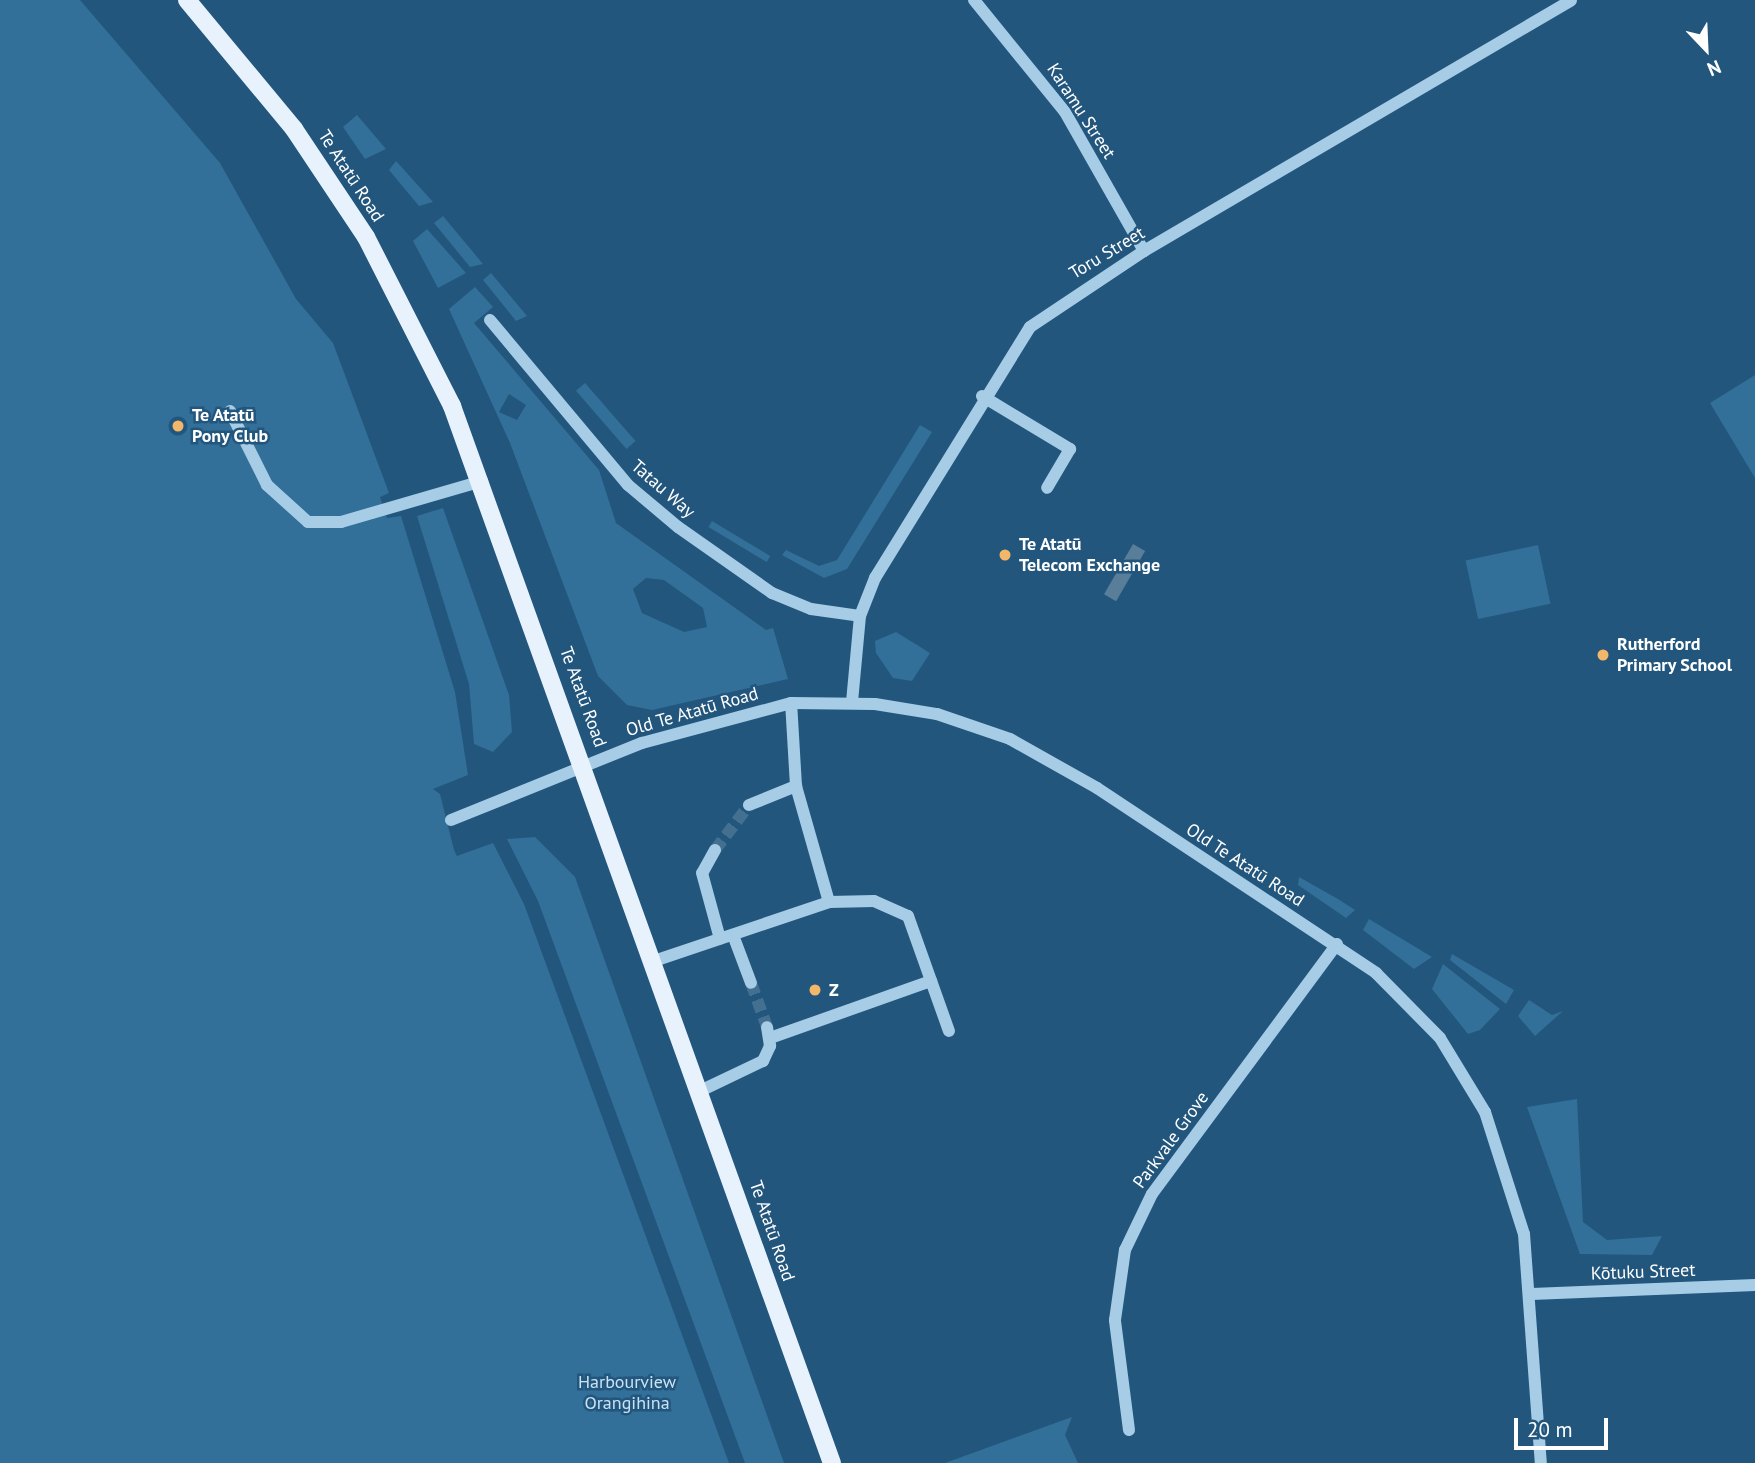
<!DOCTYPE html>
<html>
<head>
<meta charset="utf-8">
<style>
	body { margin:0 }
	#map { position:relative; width:1755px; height:1463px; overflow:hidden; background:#22567d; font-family:"PT Sans",sans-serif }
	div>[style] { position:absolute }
	.green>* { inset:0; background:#326f99; transform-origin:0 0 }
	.water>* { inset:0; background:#587e9a; transform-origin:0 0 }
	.minor-tunnel>* { height:12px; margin-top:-6px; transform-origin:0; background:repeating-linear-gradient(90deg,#436f90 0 12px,transparent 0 18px) }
	.minor>* { height:12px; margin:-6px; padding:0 6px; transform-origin:6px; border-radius:6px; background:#a6cce6 }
	.major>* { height:18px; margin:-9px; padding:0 9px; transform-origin:9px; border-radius:9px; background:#e7f2fd }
	.dots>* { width:19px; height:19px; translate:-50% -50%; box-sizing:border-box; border:4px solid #22567d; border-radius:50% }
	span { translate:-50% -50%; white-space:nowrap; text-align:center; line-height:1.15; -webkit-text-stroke:5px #22567d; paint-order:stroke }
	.street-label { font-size:18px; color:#fff }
	.poi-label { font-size:18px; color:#fff; font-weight:700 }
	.left { translate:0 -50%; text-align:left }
	.park-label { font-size:18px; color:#c9e3f5 }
	.north { position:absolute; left:1671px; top:14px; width:70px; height:70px; -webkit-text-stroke:5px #22567d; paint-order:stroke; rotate:157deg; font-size:19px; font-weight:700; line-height:28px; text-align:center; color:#fff }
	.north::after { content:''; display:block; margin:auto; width:24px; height:32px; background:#fff; clip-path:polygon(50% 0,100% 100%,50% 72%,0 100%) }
	.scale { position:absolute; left:1514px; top:1418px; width:94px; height:32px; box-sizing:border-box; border:4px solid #fff; border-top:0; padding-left:9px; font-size:21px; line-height:24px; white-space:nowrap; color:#fff; -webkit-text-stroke:5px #22567d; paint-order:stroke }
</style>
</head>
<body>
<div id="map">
	<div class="green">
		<i style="clip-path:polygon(0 0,80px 0,220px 163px,296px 299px,333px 343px,389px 493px,380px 497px,387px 518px,401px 516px,455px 692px,468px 775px,433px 789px,440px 794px,454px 850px,457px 856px,493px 843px,524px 904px,729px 1463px,0 1463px)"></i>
		<i style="clip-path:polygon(357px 115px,386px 149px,365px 159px,343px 127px)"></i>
		<i style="clip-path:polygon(396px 161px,433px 202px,419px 206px,389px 170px)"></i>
		<i style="clip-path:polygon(443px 216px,483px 264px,470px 267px,434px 223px)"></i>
		<i style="clip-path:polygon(427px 229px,466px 273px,438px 288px,413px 241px)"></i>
		<i style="clip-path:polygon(491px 273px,527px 316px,516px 321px,483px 280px)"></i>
		<i style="clip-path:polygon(evenodd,475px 287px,493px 307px,474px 323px,599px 470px,616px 523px,766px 630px,773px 628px,788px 679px,652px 710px,627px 705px,598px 676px,510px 443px,449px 309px,475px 287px,509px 394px,526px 405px,517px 420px,499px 412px,509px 394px,475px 287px,646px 578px,664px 580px,703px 608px,707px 627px,684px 632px,642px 613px,633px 589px,646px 578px)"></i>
		<i style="clip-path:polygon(1755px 375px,1755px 478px,1710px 403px)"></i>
		<i style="left:585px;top:383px;width:77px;height:12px;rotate:49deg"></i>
		<i style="clip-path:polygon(920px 425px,932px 432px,847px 569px,824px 578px,782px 555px,786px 550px,819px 566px,837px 560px)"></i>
		<i style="clip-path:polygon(443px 508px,509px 695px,512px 732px,493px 752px,474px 744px,469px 684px,417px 516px)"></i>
		<i style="left:712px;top:521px;width:68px;height:7px;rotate:31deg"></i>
		<i style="left:1538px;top:545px;width:60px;height:74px;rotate:78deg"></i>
		<i style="clip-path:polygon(896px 632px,930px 653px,912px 681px,893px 678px,876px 653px,875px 641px)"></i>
		<i style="clip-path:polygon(535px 837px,575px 877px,784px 1463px,745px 1463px,538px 901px,507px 839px)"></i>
		<i style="clip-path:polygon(1299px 877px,1338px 899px,1355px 910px,1346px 918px,1298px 885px)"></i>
		<i style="clip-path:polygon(1369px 919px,1432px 957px,1414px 969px,1363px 930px)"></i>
		<i style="clip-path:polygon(1452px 954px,1514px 990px,1506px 1004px,1450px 960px)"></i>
		<i style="clip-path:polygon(1443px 964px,1500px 1009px,1480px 1030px,1468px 1034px,1432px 989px)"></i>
		<i style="clip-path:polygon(1529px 1000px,1552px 1015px,1563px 1011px,1535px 1036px,1518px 1016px)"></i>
		<i style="clip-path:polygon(1577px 1099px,1583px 1222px,1607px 1240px,1662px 1236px,1652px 1255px,1580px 1254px,1527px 1107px)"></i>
		<i style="clip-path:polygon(1072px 1417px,1065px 1435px,1078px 1463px,945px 1463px)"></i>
	</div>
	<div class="water">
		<i style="left:1133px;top:544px;width:14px;height:58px;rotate:30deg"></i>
	</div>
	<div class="minor-tunnel">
		<i style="left:715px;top:850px;width:56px;rotate:-52.9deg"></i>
		<i style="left:751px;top:983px;width:47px;rotate:70deg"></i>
	</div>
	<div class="minor">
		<i style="left:974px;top:0;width:144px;rotate:50.9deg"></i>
		<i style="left:1065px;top:112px;width:160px;rotate:60.4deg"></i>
		<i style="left:490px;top:320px;width:215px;rotate:50.1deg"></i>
		<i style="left:628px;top:485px;width:65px;rotate:40deg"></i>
		<i style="left:678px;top:527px;width:115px;rotate:35.1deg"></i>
		<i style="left:772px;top:593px;width:42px;rotate:22.3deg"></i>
		<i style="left:811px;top:609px;width:49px;rotate:8.1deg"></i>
		<i style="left:982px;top:396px;width:103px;rotate:31.1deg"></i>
		<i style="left:1070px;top:449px;width:45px;rotate:120.5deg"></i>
		<i style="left:230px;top:411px;width:83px;rotate:63.4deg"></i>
		<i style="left:267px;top:485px;width:55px;rotate:42.1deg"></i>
		<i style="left:308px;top:522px;width:33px"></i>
		<i style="left:341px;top:522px;width:147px;rotate:-16.2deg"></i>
		<i style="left:852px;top:702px;width:86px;rotate:-84.7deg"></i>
		<i style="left:860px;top:616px;width:41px;rotate:-68.5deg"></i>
		<i style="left:875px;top:578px;width:295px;rotate:-58.3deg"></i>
		<i style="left:1030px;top:327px;width:137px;rotate:-33.7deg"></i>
		<i style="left:1144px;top:251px;width:495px;rotate:-30.4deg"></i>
		<i style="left:749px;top:805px;width:51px;rotate:-22deg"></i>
		<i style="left:451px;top:820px;width:206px;rotate:-22deg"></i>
		<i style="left:642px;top:743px;width:154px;rotate:-15deg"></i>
		<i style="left:791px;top:703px;width:84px;rotate:0.7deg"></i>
		<i style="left:875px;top:704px;width:63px;rotate:9.2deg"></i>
		<i style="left:937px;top:714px;width:77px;rotate:18.9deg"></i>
		<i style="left:1010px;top:739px;width:100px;rotate:29.4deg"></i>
		<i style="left:1097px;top:788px;width:335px;rotate:33.5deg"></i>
		<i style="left:1376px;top:973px;width:91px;rotate:45.4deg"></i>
		<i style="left:1440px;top:1038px;width:87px;rotate:58.7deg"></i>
		<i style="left:1485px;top:1112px;width:128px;rotate:72.3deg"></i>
		<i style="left:1524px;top:1234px;width:230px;rotate:85.8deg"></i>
		<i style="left:715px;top:850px;width:26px;rotate:119deg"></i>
		<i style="left:702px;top:873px;width:68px;rotate:74.7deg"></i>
		<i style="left:829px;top:902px;width:45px;rotate:-1.3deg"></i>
		<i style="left:874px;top:901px;width:37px;rotate:24deg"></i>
		<i style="left:908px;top:916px;width:122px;rotate:70.4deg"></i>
		<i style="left:733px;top:935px;width:51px;rotate:69.4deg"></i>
		<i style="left:654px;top:961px;width:185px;rotate:-18.6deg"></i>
		<i style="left:829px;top:902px;width:121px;rotate:-105.9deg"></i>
		<i style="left:796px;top:786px;width:83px;rotate:-93.4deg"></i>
		<i style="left:770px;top:1038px;width:171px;rotate:-19.5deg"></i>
		<i style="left:700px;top:1091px;width:70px;rotate:-25.5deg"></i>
		<i style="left:763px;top:1061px;width:17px;rotate:-65deg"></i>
		<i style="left:770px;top:1046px;width:19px;rotate:-99deg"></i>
		<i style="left:1532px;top:1294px;width:223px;rotate:-2.3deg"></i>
		<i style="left:1129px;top:1430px;width:111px;rotate:-97.3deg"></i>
		<i style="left:1115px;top:1320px;width:71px;rotate:-81.9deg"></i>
		<i style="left:1125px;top:1250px;width:62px;rotate:-64.3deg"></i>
		<i style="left:1152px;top:1194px;width:311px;rotate:-53.5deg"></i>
	</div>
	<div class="major">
		<i style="left:187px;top:0;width:168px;rotate:50.3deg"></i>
		<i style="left:294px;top:129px;width:130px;rotate:56.3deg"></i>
		<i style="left:366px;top:237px;width:190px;rotate:63deg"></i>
		<i style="left:452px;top:406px;width:1123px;rotate:70.23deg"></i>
	</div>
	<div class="dots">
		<i style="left:178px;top:426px;background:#f2b768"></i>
		<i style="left:1005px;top:555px;background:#f2b768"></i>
		<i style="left:1603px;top:655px;background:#f2b768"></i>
		<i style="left:815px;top:990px;background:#f2b768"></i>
	</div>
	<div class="street-label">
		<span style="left:1081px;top:111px;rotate:57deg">Karamu Street</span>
		<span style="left:351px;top:176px;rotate:57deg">Te Atatū Road</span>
		<span style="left:1107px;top:253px;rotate:-31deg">Toru Street</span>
		<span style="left:663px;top:489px;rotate:41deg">Tatau Way</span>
		<span style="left:583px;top:697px;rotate:70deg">Te Atatū Road</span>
		<span style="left:692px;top:712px;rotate:-16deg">Old Te Atatū Road</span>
		<span style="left:1245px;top:865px;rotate:33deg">Old Te Atatū Road</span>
		<span style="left:1171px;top:1140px;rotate:-54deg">Parkvale Grove</span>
		<span style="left:772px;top:1231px;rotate:71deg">Te Atatū Road</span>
		<span style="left:1643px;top:1272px;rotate:-2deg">Kōtuku Street</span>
	</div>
	<div class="poi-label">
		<span class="left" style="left:192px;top:426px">Te Atatū<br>Pony Club</span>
		<span class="left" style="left:1019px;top:555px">Te Atatū<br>Telecom Exchange</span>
		<span class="left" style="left:1617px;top:655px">Rutherford<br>Primary School</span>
		<span class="left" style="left:829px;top:990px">Z</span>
	</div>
	<div class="park-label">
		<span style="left:627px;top:1393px">Harbourview<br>Orangihina</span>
	</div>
	<div class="north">N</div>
	<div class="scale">20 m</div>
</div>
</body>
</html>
